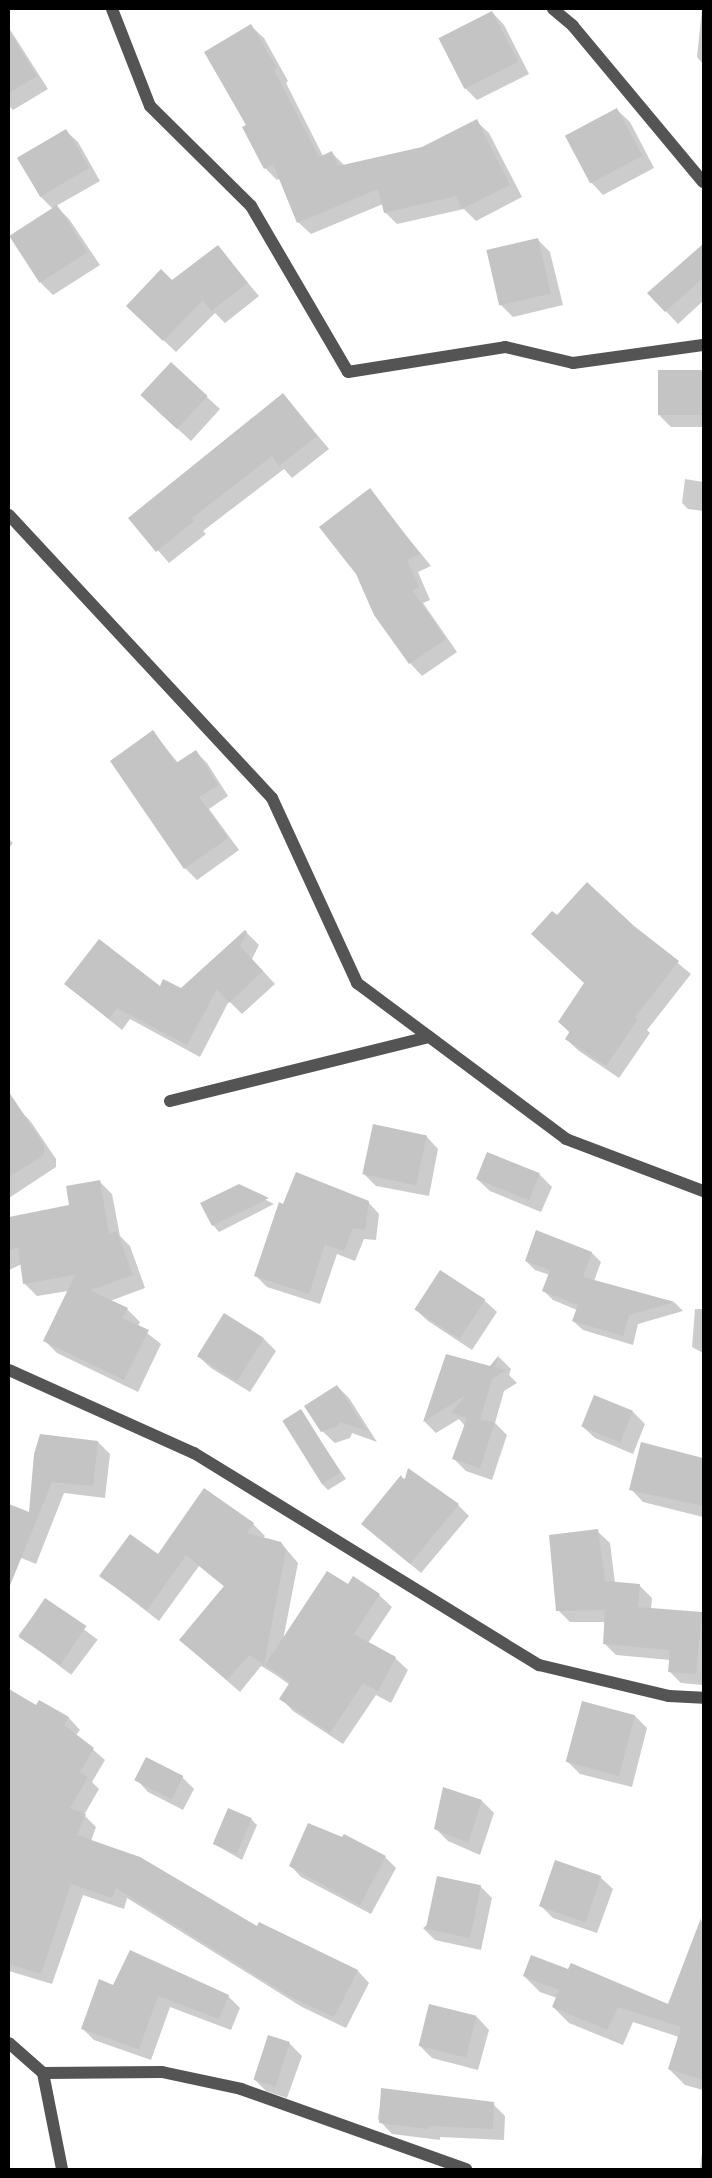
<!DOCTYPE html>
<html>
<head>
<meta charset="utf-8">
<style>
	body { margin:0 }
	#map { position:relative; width:712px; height:2178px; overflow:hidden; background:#fff; font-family:"Noto Sans",sans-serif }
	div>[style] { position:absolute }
	.shadow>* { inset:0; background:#0003; transform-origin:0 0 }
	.building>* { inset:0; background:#c4c4c4; transform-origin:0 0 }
	.minor>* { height:12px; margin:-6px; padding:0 6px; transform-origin:6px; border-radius:6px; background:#545454 }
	span { translate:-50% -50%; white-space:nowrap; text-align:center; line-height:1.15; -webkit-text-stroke:4px #fff; paint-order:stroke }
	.frame { position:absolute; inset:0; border:10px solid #000; pointer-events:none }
</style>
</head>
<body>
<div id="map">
	<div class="shadow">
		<i style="clip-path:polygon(702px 9px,703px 9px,703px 64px,697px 57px)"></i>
		<i style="clip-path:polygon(492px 12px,504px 25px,529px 74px,477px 100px,465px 88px)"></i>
		<i style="clip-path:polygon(251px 26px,264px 38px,288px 81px,286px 83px,323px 156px,332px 153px,345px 166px,422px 148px,476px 121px,489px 133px,522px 197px,476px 221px,464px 209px,397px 224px,385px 212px,383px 204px,311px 234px,298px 222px,281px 178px,277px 180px,265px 168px,248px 125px)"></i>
		<i style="clip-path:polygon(9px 28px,48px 89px,13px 110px,9px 106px)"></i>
		<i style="clip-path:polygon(617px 110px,630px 122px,654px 168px,603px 195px,591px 182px)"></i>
		<i style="clip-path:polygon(65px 130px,78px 142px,100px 181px,56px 206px,69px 219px,100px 265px,53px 295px,41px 283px,53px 209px,40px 196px,18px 157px)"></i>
		<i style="clip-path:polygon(537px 239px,550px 252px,563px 305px,513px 317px,501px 305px)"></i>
		<i style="clip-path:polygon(703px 245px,703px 301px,678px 324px,649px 293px)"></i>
		<i style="clip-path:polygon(218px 247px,259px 296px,225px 323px,215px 313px,176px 352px,140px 318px,172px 282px)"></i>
		<i style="clip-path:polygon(171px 364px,220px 409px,191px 441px,154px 407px)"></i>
		<i style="clip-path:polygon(703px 370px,703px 427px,671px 427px,658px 414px,659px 371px)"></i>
		<i style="clip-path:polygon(283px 394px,329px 449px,292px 478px,284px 469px,203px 531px,206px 534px,169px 563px,130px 518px)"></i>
		<i style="clip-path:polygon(685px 479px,703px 482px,703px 511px,688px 509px,682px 503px)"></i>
		<i style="clip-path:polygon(369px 490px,431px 566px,418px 572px,430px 600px,423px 603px,457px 652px,422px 676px,410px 663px)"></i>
		<i style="clip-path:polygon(153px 732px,178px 763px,196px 752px,207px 763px,228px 796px,209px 809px,239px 850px,197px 880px,185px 868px,111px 761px)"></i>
		<i style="clip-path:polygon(9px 839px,13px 843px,9px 848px)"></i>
		<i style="clip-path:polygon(557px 917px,634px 927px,691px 974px,647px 1030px,650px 1033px,619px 1078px,579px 1051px,566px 1039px,570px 1033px,559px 1022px,585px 983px)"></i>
		<i style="clip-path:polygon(245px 931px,259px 945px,252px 959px,275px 984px,242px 1014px,229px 1001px,200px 1057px,130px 1019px,122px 1030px,65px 984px,181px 990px)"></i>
		<i style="clip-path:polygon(19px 1109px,31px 1122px,56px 1159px,56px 1167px,9px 1198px,9px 1116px)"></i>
		<i style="clip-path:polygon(426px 1136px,438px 1149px,429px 1196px,376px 1186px,363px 1173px)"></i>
		<i style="clip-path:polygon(539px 1174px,552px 1187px,541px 1212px,490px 1191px,477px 1179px)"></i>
		<i style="clip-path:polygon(99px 1181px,112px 1194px,120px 1236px,130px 1246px,145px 1288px,110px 1301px,127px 1309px,140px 1322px,138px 1326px,161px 1344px,138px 1392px,57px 1353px,44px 1340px,68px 1291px,37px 1296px,24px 1283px,22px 1264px,9px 1270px,9px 1218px,70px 1206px)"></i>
		<i style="clip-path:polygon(239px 1186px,274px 1204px,219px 1232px,213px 1225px)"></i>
		<i style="clip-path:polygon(368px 1202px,379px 1214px,376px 1240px,364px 1239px,355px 1261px,337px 1254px,320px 1304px,267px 1287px,256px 1276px,283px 1206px)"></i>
		<i style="clip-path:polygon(592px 1253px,601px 1262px,594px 1281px,675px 1303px,683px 1311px,638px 1324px,633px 1345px,583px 1330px,573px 1321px,577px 1310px,553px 1300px,544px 1291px,550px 1275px,535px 1270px,526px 1261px)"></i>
		<i style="clip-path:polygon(484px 1300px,497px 1312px,472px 1350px,428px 1321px,415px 1309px)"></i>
		<i style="clip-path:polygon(695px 1309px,703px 1309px,703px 1353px,692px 1347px)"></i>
		<i style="clip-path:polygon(224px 1314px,264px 1339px,276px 1351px,250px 1392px,211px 1368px,198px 1356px)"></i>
		<i style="clip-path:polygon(447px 1355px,490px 1367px,499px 1357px,511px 1369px,509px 1375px,517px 1383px,504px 1391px,495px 1423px,507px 1435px,492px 1480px,466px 1471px,454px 1459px,465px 1426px,459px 1419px,436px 1433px,424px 1421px)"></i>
		<i style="clip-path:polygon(337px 1386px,349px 1398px,377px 1442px,352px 1433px,350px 1438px,335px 1443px,322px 1431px)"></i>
		<i style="clip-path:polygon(595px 1396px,633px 1412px,645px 1424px,633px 1454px,595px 1438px,582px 1426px)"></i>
		<i style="clip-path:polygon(300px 1411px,346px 1479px,328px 1490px,322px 1484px)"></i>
		<i style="clip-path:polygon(41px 1435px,98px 1442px,110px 1454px,105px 1498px,64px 1493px,36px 1564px,9px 1553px,9px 1506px,30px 1514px)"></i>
		<i style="clip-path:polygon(642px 1444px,703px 1459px,703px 1517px,643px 1502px,631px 1489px)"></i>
		<i style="clip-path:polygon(401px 1477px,458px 1505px,469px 1516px,421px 1573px,363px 1524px)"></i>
		<i style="clip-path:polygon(253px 1524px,265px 1536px,263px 1538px,281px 1543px,298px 1563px,283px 1640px,348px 1586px,379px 1595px,392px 1607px,368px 1643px,395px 1658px,408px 1670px,391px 1703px,376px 1695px,343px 1744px,293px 1711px,281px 1698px,290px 1685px,276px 1675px,261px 1666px,240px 1692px,180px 1640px,225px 1587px,199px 1566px,159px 1621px,101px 1576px)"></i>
		<i style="clip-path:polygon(597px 1531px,610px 1543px,615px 1583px,640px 1586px,652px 1598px,651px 1609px,703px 1613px,703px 1685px,681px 1683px,669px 1671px,670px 1660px,616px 1655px,604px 1643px,606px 1622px,570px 1622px,558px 1610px)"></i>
		<i style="left:45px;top:1600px;width:66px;height:44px;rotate:37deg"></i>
		<i style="clip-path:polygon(9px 1690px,37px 1707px,40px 1702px,69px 1718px,80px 1730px,76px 1735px,105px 1760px,92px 1782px,99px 1789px,84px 1815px,96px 1827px,91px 1841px,258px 1927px,259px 1924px,358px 1971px,369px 1983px,346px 2028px,302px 2007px,127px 1898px,124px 1909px,83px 1895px,52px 1984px,9px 1971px,9px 1906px,32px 1858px,16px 1852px,9px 1845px,9px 1778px,12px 1771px,9px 1767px)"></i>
		<i style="clip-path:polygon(583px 1703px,635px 1716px,647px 1728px,632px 1787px,580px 1774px,568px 1762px)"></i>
		<i style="clip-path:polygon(182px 1777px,194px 1789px,183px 1810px,148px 1792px,136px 1779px)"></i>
		<i style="clip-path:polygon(482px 1801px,494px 1813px,480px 1855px,448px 1841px,436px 1829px)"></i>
		<i style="clip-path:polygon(251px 1819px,257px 1825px,242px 1860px,214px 1844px)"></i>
		<i style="clip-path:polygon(345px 1835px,385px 1857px,396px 1868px,371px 1914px,301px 1877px,291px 1866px)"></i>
		<i style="clip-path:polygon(600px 1877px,613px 1889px,597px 1933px,553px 1918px,540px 1905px)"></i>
		<i style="clip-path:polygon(480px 1886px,492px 1898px,481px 1950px,435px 1940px,423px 1928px)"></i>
		<i style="clip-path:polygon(703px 1917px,703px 2090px,685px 2085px,669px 2069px,679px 2037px,633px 2022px,623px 2045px,569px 2023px,553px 2007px,557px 1998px,540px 1992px,524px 1976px,669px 2005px)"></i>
		<i style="clip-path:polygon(114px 1986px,228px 1996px,240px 2008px,231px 2030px,170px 2007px,151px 2060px,94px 2040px,83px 2029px)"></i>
		<i style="clip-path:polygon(477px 2017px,489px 2030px,478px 2070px,432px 2058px,420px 2046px)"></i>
		<i style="clip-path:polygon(289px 2043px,302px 2056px,287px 2098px,266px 2091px,254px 2079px)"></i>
		<i style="clip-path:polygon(382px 2090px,493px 2104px,505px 2116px,504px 2140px,440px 2137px,440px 2140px,392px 2134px,378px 2119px)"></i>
		<i style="clip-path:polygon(703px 2143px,703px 2169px,700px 2169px)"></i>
	</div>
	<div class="building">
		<i style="left:492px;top:11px;width:57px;height:60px;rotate:63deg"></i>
		<i style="clip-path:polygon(251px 24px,277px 68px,274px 70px,319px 157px,332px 151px,338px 166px,422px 147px,477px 119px,510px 185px,462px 209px,456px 196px,384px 213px,378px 189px,297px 223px,273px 164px,264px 169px,242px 127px,246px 125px,204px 52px)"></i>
		<i style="clip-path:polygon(9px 31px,37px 76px,9px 93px)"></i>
		<i style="left:617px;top:108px;width:54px;height:59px;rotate:62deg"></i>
		<i style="left:66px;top:129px;width:45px;height:57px;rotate:59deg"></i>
		<i style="left:57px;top:205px;width:56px;height:57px;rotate:57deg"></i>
		<i style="left:538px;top:238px;width:57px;height:53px;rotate:77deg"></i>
		<i style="clip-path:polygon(703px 244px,703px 278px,665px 312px,647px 293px)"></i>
		<i style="clip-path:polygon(218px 245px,248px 283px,211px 311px,203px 300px,163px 341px,126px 306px,161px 269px,172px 280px)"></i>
		<i style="left:171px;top:362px;width:50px;height:45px;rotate:43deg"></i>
		<i style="left:658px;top:370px;width:45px;height:45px"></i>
		<i style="clip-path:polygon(283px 393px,317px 436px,279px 466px,272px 456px,192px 518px,194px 521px,156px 552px,128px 518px)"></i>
		<i style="clip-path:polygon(370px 488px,420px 554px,407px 560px,419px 587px,412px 590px,446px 639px,409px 664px,374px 615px,356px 574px,319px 527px)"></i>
		<i style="clip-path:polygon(153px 730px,176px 763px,196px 750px,218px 785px,199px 797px,228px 838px,184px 869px,110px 761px)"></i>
		<i style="clip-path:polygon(587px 882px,634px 926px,679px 961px,635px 1017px,638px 1019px,606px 1066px,565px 1039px,570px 1031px,558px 1022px,584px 983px,531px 934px,552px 911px,557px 915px)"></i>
		<i style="clip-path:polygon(245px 930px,247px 932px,240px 946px,263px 971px,229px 1003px,217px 989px,187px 1045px,117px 1008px,109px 1019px,64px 984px,99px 939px,160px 986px,163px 979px,181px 988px)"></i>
		<i style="clip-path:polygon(9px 1092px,44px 1145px,44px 1155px,9px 1177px)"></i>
		<i style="left:373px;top:1124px;width:55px;height:51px;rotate:12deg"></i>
		<i style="left:487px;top:1152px;width:57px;height:29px;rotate:22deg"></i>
		<i style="clip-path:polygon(296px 1172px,369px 1201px,365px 1230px,353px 1228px,344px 1251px,325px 1244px,309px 1294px,254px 1276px,279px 1202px,283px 1204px)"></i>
		<i style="clip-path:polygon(100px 1180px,109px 1234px,117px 1231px,133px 1275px,90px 1290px,128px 1308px,122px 1318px,149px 1330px,124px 1380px,43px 1341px,75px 1275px,23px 1284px,18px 1247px,9px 1251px,9px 1217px,69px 1205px,66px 1186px)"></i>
		<i style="clip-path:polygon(239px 1184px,269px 1198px,212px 1226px,200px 1203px)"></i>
		<i style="clip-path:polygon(536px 1230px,592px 1252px,583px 1277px,675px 1302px,629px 1315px,623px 1336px,572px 1321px,578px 1305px,542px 1291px,550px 1270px,525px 1261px)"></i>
		<i style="left:440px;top:1270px;width:54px;height:47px;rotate:33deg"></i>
		<i style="left:224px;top:1313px;width:47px;height:51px;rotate:32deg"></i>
		<i style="clip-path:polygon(446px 1354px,490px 1366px,499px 1355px,495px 1367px,506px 1370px,492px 1379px,480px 1420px,495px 1422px,480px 1468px,452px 1459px,467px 1418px,451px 1413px,466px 1395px,423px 1422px)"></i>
		<i style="clip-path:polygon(337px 1385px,367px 1431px,340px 1422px,338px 1426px,321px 1432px,304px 1406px)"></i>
		<i style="left:594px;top:1395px;width:42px;height:34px;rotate:22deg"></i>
		<i style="left:301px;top:1409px;width:75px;height:22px;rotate:58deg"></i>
		<i style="clip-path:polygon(40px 1434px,98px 1441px,93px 1486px,52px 1482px,9px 1588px,9px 1504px,29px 1512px,34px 1454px)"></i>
		<i style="clip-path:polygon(641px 1442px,703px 1458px,703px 1506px,629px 1490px)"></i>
		<i style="clip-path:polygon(408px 1468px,459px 1504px,410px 1564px,361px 1524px,401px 1475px,404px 1482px)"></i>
		<i style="clip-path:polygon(204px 1488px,254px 1523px,247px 1533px,281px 1542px,286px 1550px,264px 1665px,249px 1655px,227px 1680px,179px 1640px,224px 1586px,186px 1555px,147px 1610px,99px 1576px,130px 1534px,158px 1554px)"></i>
		<i style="clip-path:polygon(598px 1529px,605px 1581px,640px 1584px,638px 1607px,702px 1612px,696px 1674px,668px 1672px,670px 1650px,603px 1644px,605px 1610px,556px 1611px,549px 1535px)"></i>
		<i style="clip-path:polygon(327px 1571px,348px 1584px,353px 1576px,380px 1594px,354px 1634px,396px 1657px,378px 1691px,363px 1683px,330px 1733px,279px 1699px,290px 1682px,265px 1665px)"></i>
		<i style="left:45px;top:1598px;width:50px;height:47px;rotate:34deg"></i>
		<i style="clip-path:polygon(9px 1689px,36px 1705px,39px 1700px,69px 1717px,64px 1725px,94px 1748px,80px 1772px,88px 1777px,70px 1808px,86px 1814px,77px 1835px,140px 1857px,257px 1926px,259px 1922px,358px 1970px,334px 2017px,289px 1996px,116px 1888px,112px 1898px,71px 1884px,41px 1974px,9px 1964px)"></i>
		<i style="left:582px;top:1701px;width:55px;height:63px;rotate:15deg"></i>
		<i style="left:146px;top:1757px;width:42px;height:26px;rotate:27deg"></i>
		<i style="clip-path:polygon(443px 1787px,482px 1800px,468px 1843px,434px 1829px)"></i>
		<i style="left:228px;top:1808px;width:26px;height:39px;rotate:23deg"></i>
		<i style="clip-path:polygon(308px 1823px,342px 1837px,344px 1834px,386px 1856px,360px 1905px,289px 1866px)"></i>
		<i style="left:555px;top:1860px;width:49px;height:49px;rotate:19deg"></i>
		<i style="left:437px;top:1876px;width:45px;height:54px;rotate:12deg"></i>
		<i style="clip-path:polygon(701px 1918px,703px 2080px,668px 2069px,681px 2027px,618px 2007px,607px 2030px,552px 2007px,559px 1990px,523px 1976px,531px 1955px,568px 1969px,571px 1963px,668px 2004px)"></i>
		<i style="clip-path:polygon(130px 1950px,229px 1995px,219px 2019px,158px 1996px,139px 2049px,81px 2029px,99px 1979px,113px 1985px)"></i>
		<i style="left:429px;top:2004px;width:49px;height:43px;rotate:14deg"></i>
		<i style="left:268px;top:2035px;width:23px;height:47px;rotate:18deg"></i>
		<i style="clip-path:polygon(381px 2088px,494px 2102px,493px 2129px,429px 2126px,428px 2129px,379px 2123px)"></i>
	</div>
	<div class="minor">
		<i style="left:112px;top:9px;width:104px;rotate:68.6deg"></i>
		<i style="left:150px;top:106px;width:142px;rotate:44.7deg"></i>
		<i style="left:251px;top:206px;width:192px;rotate:59.7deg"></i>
		<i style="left:348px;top:372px;width:159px;rotate:-9deg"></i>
		<i style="left:505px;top:347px;width:70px;rotate:13.2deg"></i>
		<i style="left:573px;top:363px;width:131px;rotate:-7.9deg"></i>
		<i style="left:553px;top:9px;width:26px;rotate:40deg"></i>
		<i style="left:573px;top:26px;width:203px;rotate:50.2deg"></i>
		<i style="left:9px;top:515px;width:386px;rotate:47.1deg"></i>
		<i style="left:272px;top:798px;width:204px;rotate:65.3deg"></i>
		<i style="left:357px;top:983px;width:261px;rotate:36.7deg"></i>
		<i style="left:566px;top:1139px;width:147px;rotate:20.8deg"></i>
		<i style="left:170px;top:1101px;width:267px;rotate:-13.9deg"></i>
		<i style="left:9px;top:1370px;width:203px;rotate:24.2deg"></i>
		<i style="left:194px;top:1453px;width:405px;rotate:31.6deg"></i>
		<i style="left:539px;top:1665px;width:134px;rotate:13.4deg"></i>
		<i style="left:669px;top:1696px;width:34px;rotate:3deg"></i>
		<i style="left:9px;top:2043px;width:45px;rotate:41.4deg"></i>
		<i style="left:43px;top:2073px;width:98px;rotate:78.8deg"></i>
		<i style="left:43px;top:2073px;width:119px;rotate:-0.5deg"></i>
		<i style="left:162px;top:2072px;width:81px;rotate:12.1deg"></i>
		<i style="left:241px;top:2089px;width:239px;rotate:19.6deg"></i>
	</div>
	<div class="frame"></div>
</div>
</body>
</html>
